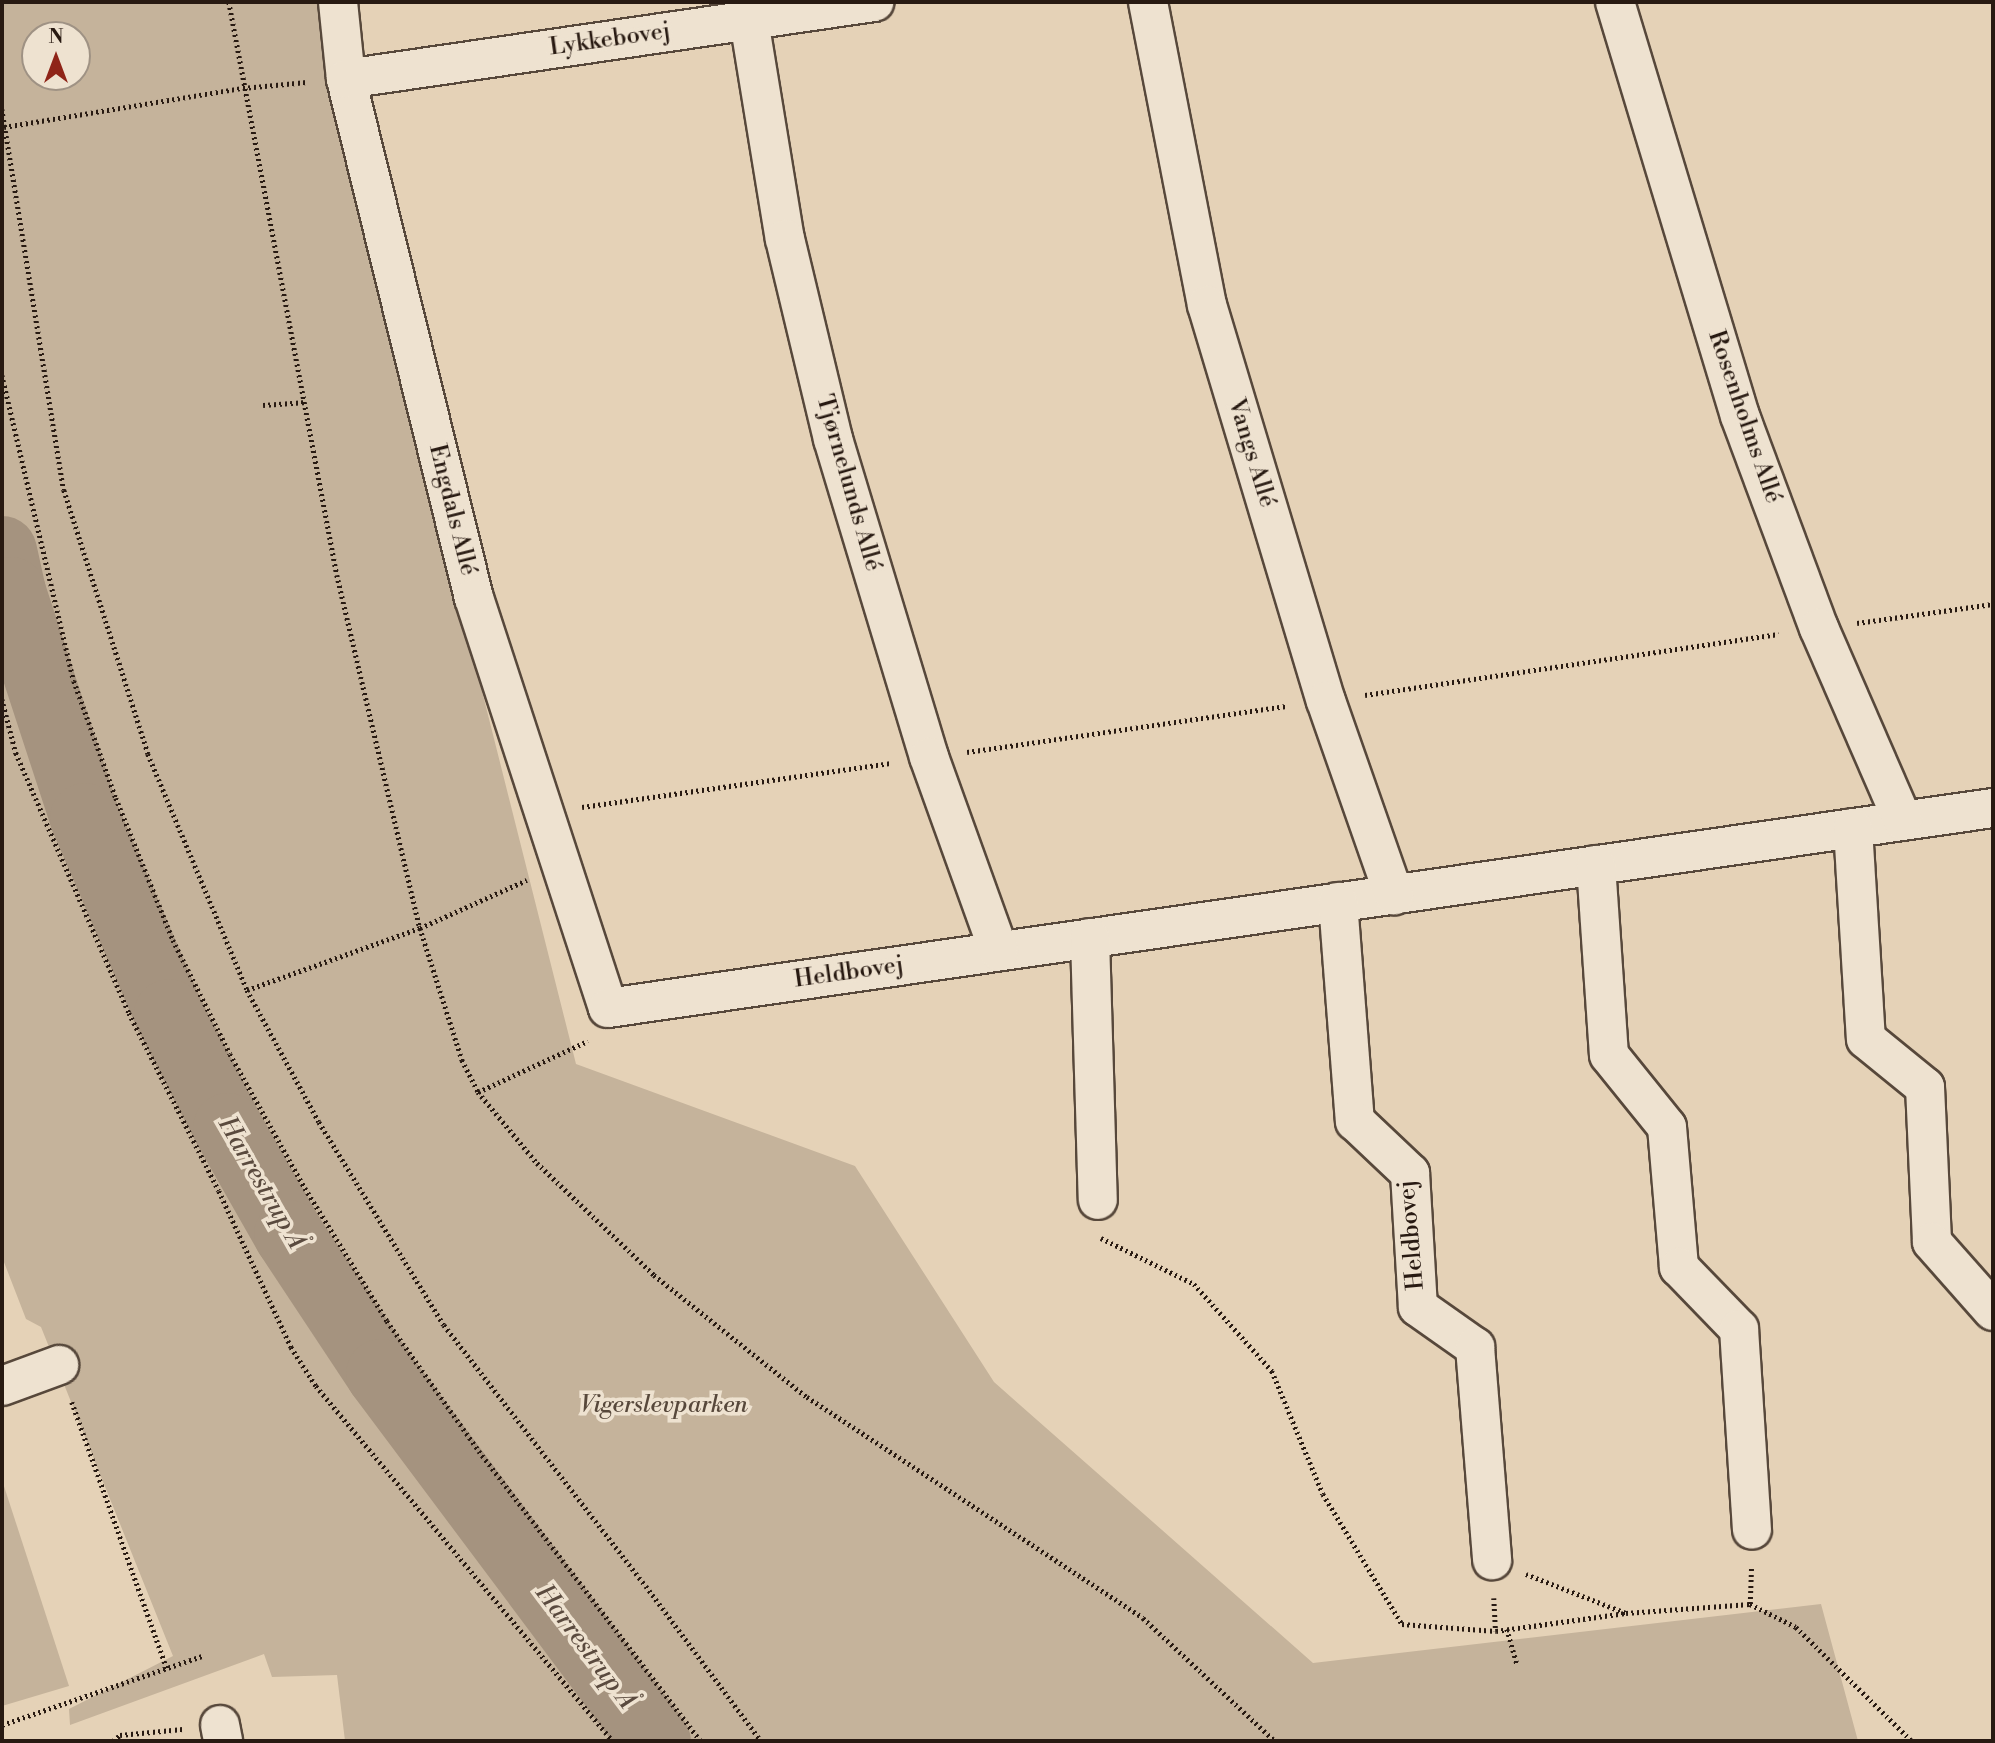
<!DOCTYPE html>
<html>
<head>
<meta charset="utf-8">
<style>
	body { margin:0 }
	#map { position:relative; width:1995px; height:1743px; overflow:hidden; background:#e5d2b7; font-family:"Libre Bodoni",serif }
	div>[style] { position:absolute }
	.green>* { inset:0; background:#c5b39b }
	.river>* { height:70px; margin:-35px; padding:0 35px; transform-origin:35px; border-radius:35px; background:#a5937f }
	.path>* { height:4.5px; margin-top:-2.25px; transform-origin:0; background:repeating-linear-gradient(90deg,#281a12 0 2px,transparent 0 5.5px) }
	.roads { filter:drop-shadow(2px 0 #57483b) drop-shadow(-2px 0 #57483b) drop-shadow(0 2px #57483b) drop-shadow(0 -2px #57483b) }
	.street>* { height:38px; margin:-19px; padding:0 19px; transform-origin:19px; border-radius:19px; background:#eee2d0 }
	span { translate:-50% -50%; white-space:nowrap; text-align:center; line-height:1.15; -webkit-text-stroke:7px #eee2d0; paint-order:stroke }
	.street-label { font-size:24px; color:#281a12 }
	.park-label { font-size:24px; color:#57483b; font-style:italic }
	.water-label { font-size:26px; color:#5a4a3e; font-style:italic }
	.frame { position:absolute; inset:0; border:4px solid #281a12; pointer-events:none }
	.north { position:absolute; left:21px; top:21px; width:70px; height:70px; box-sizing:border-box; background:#eee2d0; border:2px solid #9f9284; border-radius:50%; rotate:0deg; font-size:19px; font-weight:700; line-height:28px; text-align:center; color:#281a12 }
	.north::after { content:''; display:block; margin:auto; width:24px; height:32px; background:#8f2418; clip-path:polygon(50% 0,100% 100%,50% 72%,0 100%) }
</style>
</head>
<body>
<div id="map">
	<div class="green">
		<i style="clip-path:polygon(evenodd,2px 2px,322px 2px,330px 88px,576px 1064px,855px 1166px,994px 1382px,1313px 1663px,1821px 1604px,1858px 1741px,345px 1741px,337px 1675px,272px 1677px,264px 1654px,70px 1725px,69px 1709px,173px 1656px,41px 1327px,26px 1319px,2px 1257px,2px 2px,35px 35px,77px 35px,77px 77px,35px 77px,35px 35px)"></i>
		<i style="clip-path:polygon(2px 1480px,69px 1686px,2px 1706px)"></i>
	</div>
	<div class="river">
		<i style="left:2px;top:551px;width:42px;rotate:77.6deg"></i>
		<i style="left:11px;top:592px;width:238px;rotate:71.9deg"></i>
		<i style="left:85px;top:818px;width:213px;rotate:66.8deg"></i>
		<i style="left:169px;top:1014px;width:128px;rotate:62.6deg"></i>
		<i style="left:228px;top:1128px;width:123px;rotate:60.3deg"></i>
		<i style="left:289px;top:1235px;width:167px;rotate:56.5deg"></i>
		<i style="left:381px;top:1374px;width:459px;rotate:53.2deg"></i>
	</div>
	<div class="path">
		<i style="left:229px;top:2px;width:583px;rotate:79.33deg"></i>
		<i style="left:337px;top:575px;width:363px;rotate:76.8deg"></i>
		<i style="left:420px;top:928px;width:139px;rotate:72.3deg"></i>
		<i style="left:462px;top:1060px;width:36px;rotate:63deg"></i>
		<i style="left:478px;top:1092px;width:92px;rotate:50.3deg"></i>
		<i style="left:537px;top:1163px;width:162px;rotate:43.7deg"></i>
		<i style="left:654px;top:1275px;width:196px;rotate:38.6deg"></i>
		<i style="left:807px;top:1397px;width:402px;rotate:33.3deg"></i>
		<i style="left:1143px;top:1618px;width:180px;rotate:43deg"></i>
		<i style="left:2px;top:109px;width:386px;rotate:80.8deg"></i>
		<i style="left:64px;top:490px;width:277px;rotate:72.3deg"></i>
		<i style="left:148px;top:754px;width:256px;rotate:67.2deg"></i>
		<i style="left:247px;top:990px;width:150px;rotate:61.4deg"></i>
		<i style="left:319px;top:1122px;width:238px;rotate:58.4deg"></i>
		<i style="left:444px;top:1325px;width:330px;rotate:52.3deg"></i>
		<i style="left:646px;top:1586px;width:193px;rotate:53.4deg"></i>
		<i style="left:4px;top:127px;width:242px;rotate:-9.3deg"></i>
		<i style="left:243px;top:88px;width:64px;rotate:-5.4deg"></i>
		<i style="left:2px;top:375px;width:314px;rotate:76.8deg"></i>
		<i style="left:74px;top:681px;width:124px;rotate:70.3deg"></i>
		<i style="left:116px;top:798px;width:153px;rotate:68.1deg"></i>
		<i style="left:173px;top:940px;width:127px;rotate:63.4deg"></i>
		<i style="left:230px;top:1054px;width:154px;rotate:60.8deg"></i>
		<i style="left:305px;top:1188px;width:156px;rotate:58.3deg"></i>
		<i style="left:387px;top:1321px;width:159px;rotate:54.7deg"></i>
		<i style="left:479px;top:1451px;width:365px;rotate:52.6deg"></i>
		<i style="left:263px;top:405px;width:44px;rotate:-3.9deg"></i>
		<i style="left:1857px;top:623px;width:137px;rotate:-8deg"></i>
		<i style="left:1365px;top:695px;width:418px;rotate:-8.4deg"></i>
		<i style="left:2px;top:699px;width:56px;rotate:75.5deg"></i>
		<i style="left:16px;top:753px;width:283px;rotate:66.5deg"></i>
		<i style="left:129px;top:1013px;width:199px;rotate:63.2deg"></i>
		<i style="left:219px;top:1191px;width:172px;rotate:65.2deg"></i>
		<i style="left:291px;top:1347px;width:46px;rotate:57.3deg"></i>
		<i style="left:316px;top:1386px;width:463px;rotate:50.1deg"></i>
		<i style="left:967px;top:752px;width:323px;rotate:-8.2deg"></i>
		<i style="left:582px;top:807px;width:313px;rotate:-8.1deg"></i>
		<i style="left:247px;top:990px;width:184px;rotate:-19.7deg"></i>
		<i style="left:420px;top:928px;width:117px;rotate:-24.2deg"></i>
		<i style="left:478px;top:1092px;width:121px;rotate:-24.9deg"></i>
		<i style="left:1101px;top:1238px;width:104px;rotate:26.3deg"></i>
		<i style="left:1194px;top:1284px;width:117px;rotate:48.1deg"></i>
		<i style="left:1272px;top:1371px;width:133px;rotate:67.5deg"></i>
		<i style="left:1323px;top:1494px;width:152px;rotate:58.7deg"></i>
		<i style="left:1402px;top:1624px;width:94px;rotate:4.3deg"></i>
		<i style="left:1496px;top:1631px;width:131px;rotate:-7.9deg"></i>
		<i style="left:1626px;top:1613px;width:124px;rotate:-4.2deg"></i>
		<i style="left:1750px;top:1604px;width:51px;rotate:26.6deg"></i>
		<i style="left:1796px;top:1627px;width:163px;rotate:44.5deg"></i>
		<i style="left:72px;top:1402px;width:283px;rotate:70.4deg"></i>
		<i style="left:1526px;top:1574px;width:107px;rotate:21.3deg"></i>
		<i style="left:1494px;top:1598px;width:33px;rotate:87deg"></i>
		<i style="left:1750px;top:1604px;width:38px;rotate:-88deg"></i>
		<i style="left:1507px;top:1629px;width:37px;rotate:74deg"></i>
		<i style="left:2px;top:1725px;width:212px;rotate:-19deg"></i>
		<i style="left:113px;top:1741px;width:9px;rotate:-41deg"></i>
		<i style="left:120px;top:1735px;width:63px;rotate:-5.4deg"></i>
	</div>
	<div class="roads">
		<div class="street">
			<i style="left:338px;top:2px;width:77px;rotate:84.1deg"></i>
			<i style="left:346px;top:79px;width:535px;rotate:76.15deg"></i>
			<i style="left:474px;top:598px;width:431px;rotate:71.9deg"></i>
			<i style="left:608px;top:1008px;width:1399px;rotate:-8.22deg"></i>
			<i style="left:746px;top:2px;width:240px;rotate:80.7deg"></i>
			<i style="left:785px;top:239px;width:206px;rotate:76.5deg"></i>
			<i style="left:833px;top:439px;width:332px;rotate:73.2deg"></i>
			<i style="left:929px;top:757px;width:206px;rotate:70.2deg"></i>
			<i style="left:1148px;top:2px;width:309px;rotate:79deg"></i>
			<i style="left:1207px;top:305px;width:413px;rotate:73.3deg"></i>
			<i style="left:1326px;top:701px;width:206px;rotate:70.7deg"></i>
			<i style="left:1615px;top:2px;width:432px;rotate:73.2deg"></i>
			<i style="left:1740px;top:416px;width:226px;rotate:69.6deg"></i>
			<i style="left:1819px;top:628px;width:210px;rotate:66.5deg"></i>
			<i style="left:346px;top:79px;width:534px;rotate:-8.3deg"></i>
			<i style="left:1853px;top:828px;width:211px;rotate:86.5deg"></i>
			<i style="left:1866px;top:1039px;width:76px;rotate:39.1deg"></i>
			<i style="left:1925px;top:1087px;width:155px;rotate:87.4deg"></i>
			<i style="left:1932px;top:1242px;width:92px;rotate:48.5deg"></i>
			<i style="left:1596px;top:865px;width:190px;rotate:86.1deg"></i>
			<i style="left:1609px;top:1055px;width:92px;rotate:51.1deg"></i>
			<i style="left:1667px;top:1127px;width:141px;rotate:85.1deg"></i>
			<i style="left:1679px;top:1267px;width:86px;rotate:45.9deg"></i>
			<i style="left:1739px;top:1329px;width:201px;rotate:86.3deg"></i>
			<i style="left:1338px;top:902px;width:220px;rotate:85.6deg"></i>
			<i style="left:1355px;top:1121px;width:76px;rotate:43.4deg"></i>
			<i style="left:1410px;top:1173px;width:134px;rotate:86.6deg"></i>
			<i style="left:1418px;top:1307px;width:70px;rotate:35.1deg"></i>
			<i style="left:1475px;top:1347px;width:214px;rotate:85.4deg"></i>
			<i style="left:1090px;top:938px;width:262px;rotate:88.3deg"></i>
			<i style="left:2px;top:1386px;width:61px;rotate:-20.2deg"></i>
			<i style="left:220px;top:1725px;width:16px;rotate:79deg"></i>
		</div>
	</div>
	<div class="street-label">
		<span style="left:610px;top:40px;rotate:-8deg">Lykkebovej</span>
		<span style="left:1744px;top:417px;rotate:71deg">Rosenholms Allé</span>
		<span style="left:1251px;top:453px;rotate:73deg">Vangs Allé</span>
		<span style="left:848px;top:483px;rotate:74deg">Tjørnelunds Allé</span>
		<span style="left:452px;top:510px;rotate:76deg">Engdals Allé</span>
		<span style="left:849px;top:973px;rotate:-8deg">Heldbovej</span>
		<span style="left:1412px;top:1235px;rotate:-95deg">Heldbovej</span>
	</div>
	<div class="park-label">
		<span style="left:664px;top:1406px">Vigerslevparken</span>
	</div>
	<div class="water-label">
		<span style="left:261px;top:1183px;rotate:60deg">Harrestrup Å</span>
		<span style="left:585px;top:1647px;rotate:53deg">Harrestrup Å</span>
	</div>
	<div class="frame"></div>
	<div class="north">N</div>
</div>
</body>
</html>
